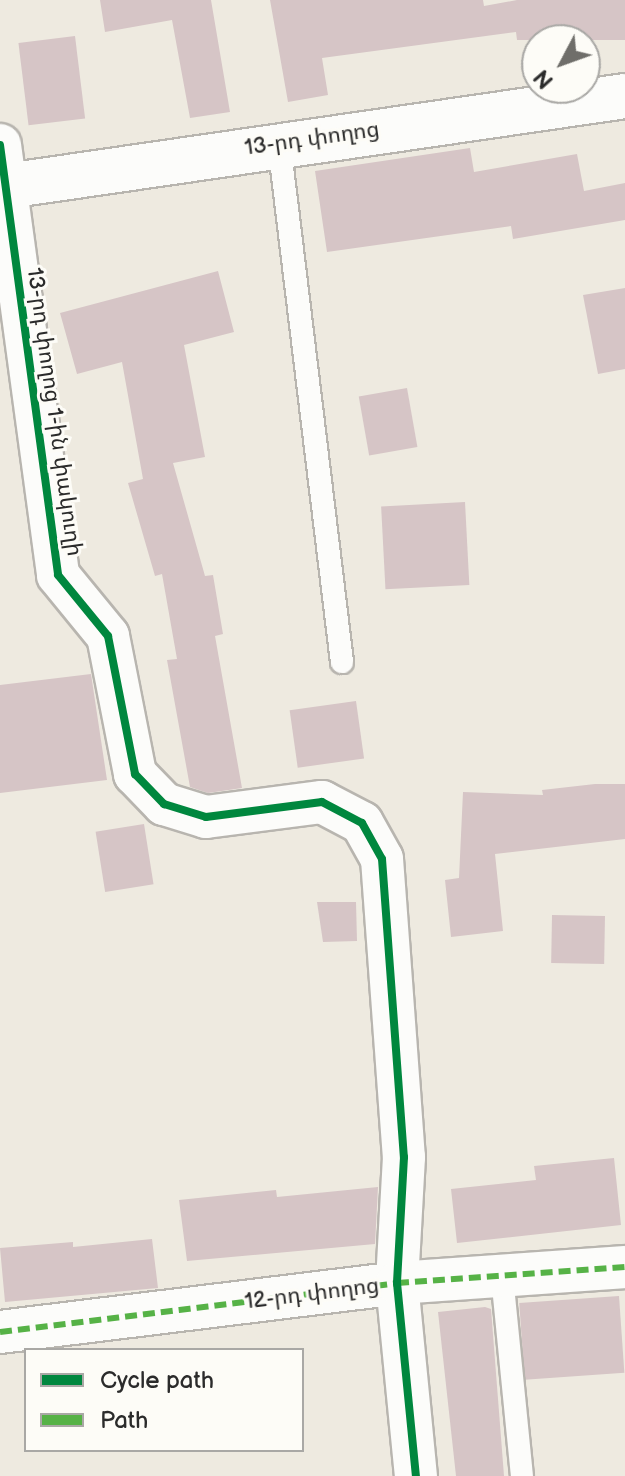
<!DOCTYPE html>
<html>
<head>
<meta charset="utf-8">
<style>
	body { margin:0 }
	#map { position:relative; width:625px; height:1476px; overflow:hidden; background:#eeeae0; font-family:"Balsamiq Sans","Noto Sans Armenian",sans-serif }
	div>[style] { position:absolute }
	.building>* { inset:0; background:#d6c5c6; transform-origin:0 0 }
	.roads { filter:drop-shadow(2px 0 #b8b5af) drop-shadow(-2px 0 #b8b5af) drop-shadow(0 2px #b8b5af) drop-shadow(0 -2px #b8b5af) }
	.service>* { height:22px; margin:-11px; padding:0 11px; transform-origin:11px; border-radius:11px; background:#fcfcfa }
	.minor>* { height:42px; margin:-21px; padding:0 21px; transform-origin:21px; border-radius:21px; background:#fcfcfa }
	.tertiary>* { height:44px; margin:-22px; padding:0 22px; transform-origin:22px; border-radius:22px; background:#fcfcfa }
	.quiet>* { height:6px; margin-top:-3px; transform-origin:0; background:repeating-linear-gradient(90deg,#56b246 0 12px,transparent 0 18px) }
	.cycleway>* { height:8px; margin:-4px; padding:0 4px; transform-origin:4px; border-radius:4px; background:#00873e }
	span { translate:-50% -50%; white-space:nowrap; text-align:center; line-height:1.15; -webkit-text-stroke:6px #fdfcf7; paint-order:stroke }
	.street-label { font-size:22px; color:#2b2b2b }
	.legend { position:absolute; left:24px; top:1348px; width:280px; height:104px; box-sizing:border-box; background:#fdfcf7; border:2px solid #a9a8a5; margin:0; padding:10px 14px; list-style:none; font-size:24px; color:#2b2b2b }
	.legend li { display:flex; align-items:center; gap:16px; height:40px }
	.legend b { width:40px; border:2px solid #a9a8a5 }
	.north { position:absolute; left:521px; top:24px; width:80px; height:80px; box-sizing:border-box; background:#fdfcf7; border:2px solid #a9a8a5; border-radius:50%; rotate:229deg; font-size:22px; font-weight:700; line-height:32px; text-align:center; color:#2b2b2b }
	.north::after { content:''; display:block; margin:auto; width:28px; height:36px; background:#6f6e6a; clip-path:polygon(50% 0,100% 100%,50% 72%,0 100%) }
</style>
</head>
<body>
<div id="map">
	<div class="building">
		<i style="clip-path:polygon(100px 0,211px 0,230px 112px,190px 118px,172px 20px,105px 32px)"></i>
		<i style="clip-path:polygon(270px 0,483px 0,484px 6px,517px 0,625px 0,625px 40px,517px 40px,516px 32px,322px 58px,328px 95px,288px 102px)"></i>
		<i style="left:75px;top:36px;width:83px;height:57px;rotate:83deg"></i>
		<i style="clip-path:polygon(470px 148px,474px 172px,577px 154px,584px 191px,625px 183px,625px 220px,513px 239px,511px 226px,327px 252px,315px 171px)"></i>
		<i style="clip-path:polygon(218px 271px,234px 332px,184px 345px,205px 457px,173px 463px,205px 576px,213px 575px,223px 634px,215px 636px,242px 788px,208px 793px,190px 787px,167px 660px,177px 659px,162px 574px,155px 576px,128px 483px,143px 479px,122px 362px,77px 374px,60px 313px)"></i>
		<i style="clip-path:polygon(625px 288px,625px 369px,598px 374px,583px 295px)"></i>
		<i style="left:407px;top:388px;width:60px;height:49px;rotate:80deg"></i>
		<i style="left:465px;top:502px;width:83px;height:84px;rotate:87deg"></i>
		<i style="clip-path:polygon(91px 674px,107px 780px,0 793px,0 685px)"></i>
		<i style="left:356px;top:701px;width:58px;height:67px;rotate:82deg"></i>
		<i style="clip-path:polygon(595px 784px,625px 784px,625px 839px,495px 854px,503px 931px,451px 937px,445px 880px,459px 878px,463px 792px,543px 795px,542px 790px)"></i>
		<i style="left:144px;top:824px;width:61px;height:49px;rotate:81deg"></i>
		<i style="clip-path:polygon(317px 902px,356px 902px,357px 941px,323px 942px)"></i>
		<i style="left:552px;top:915px;width:53px;height:48px;rotate:1deg"></i>
		<i style="clip-path:polygon(614px 1158px,621px 1225px,457px 1243px,451px 1189px,536px 1180px,534px 1166px)"></i>
		<i style="clip-path:polygon(378px 1187px,375px 1244px,187px 1261px,179px 1200px,276px 1190px,277px 1197px)"></i>
		<i style="clip-path:polygon(152px 1239px,158px 1288px,5px 1302px,0 1248px,73px 1242px,73px 1247px)"></i>
		<i style="left:619px;top:1296px;width:77px;height:100px;rotate:86deg"></i>
		<i style="clip-path:polygon(485px 1307px,491px 1309px,504px 1476px,456px 1476px,438px 1312px)"></i>
	</div>
	<div class="roads">
		<div class="service">
			<i style="left:279px;top:143px;width:523px;rotate:83.08deg"></i>
			<i style="left:502px;top:1276px;width:201px;rotate:84.3deg"></i>
		</div>
		<div class="minor">
			<i style="left:0;top:145px;width:434px;rotate:82.3deg"></i>
			<i style="left:58px;top:575px;width:79px;rotate:50.7deg"></i>
			<i style="left:108px;top:636px;width:141px;rotate:78.9deg"></i>
			<i style="left:135px;top:774px;width:42px;rotate:46deg"></i>
			<i style="left:164px;top:804px;width:44px;rotate:17.2deg"></i>
			<i style="left:206px;top:817px;width:117px;rotate:-7.4deg"></i>
			<i style="left:322px;top:802px;width:45px;rotate:27.7deg"></i>
			<i style="left:362px;top:823px;width:41px;rotate:60.9deg"></i>
			<i style="left:382px;top:859px;width:299px;rotate:85.8deg"></i>
			<i style="left:404px;top:1157px;width:126px;rotate:93.2deg"></i>
			<i style="left:397px;top:1283px;width:194px;rotate:84.4deg"></i>
			<i style="left:0;top:1332px;width:400px;rotate:-7deg"></i>
			<i style="left:397px;top:1283px;width:229px;rotate:-4deg"></i>
		</div>
		<div class="tertiary">
			<i style="left:0;top:187px;width:632px;rotate:-8.28deg"></i>
		</div>
	</div>
	<div class="quiet">
		<i style="left:0;top:1332px;width:400px;rotate:-7deg"></i>
		<i style="left:397px;top:1283px;width:229px;rotate:-4deg"></i>
	</div>
	<div class="cycleway">
		<i style="left:0;top:145px;width:434px;rotate:82.3deg"></i>
		<i style="left:58px;top:575px;width:79px;rotate:50.7deg"></i>
		<i style="left:108px;top:636px;width:141px;rotate:78.9deg"></i>
		<i style="left:135px;top:774px;width:42px;rotate:46deg"></i>
		<i style="left:164px;top:804px;width:44px;rotate:17.2deg"></i>
		<i style="left:206px;top:817px;width:117px;rotate:-7.4deg"></i>
		<i style="left:322px;top:802px;width:45px;rotate:27.7deg"></i>
		<i style="left:362px;top:823px;width:41px;rotate:60.9deg"></i>
		<i style="left:382px;top:859px;width:299px;rotate:85.8deg"></i>
		<i style="left:404px;top:1157px;width:126px;rotate:93.2deg"></i>
		<i style="left:397px;top:1283px;width:194px;rotate:84.4deg"></i>
	</div>
	<div class="street-label">
		<span style="left:312px;top:139px;rotate:-8deg">13-րդ փողոց</span>
		<span style="left:54px;top:412px;rotate:82deg">13-րդ փողոց 1-ին փակուղի</span>
		<span style="left:312px;top:1294px;rotate:-7deg">12-րդ փողոց</span>
	</div>
	<ul class="legend">
	<li><b style="height:10px;background:#00873e"></b>Cycle path</li>
	<li><b style="height:10px;background:#56b246"></b>Path</li>
	</ul>
	<div class="north">N</div>
</div>
</body>
</html>
